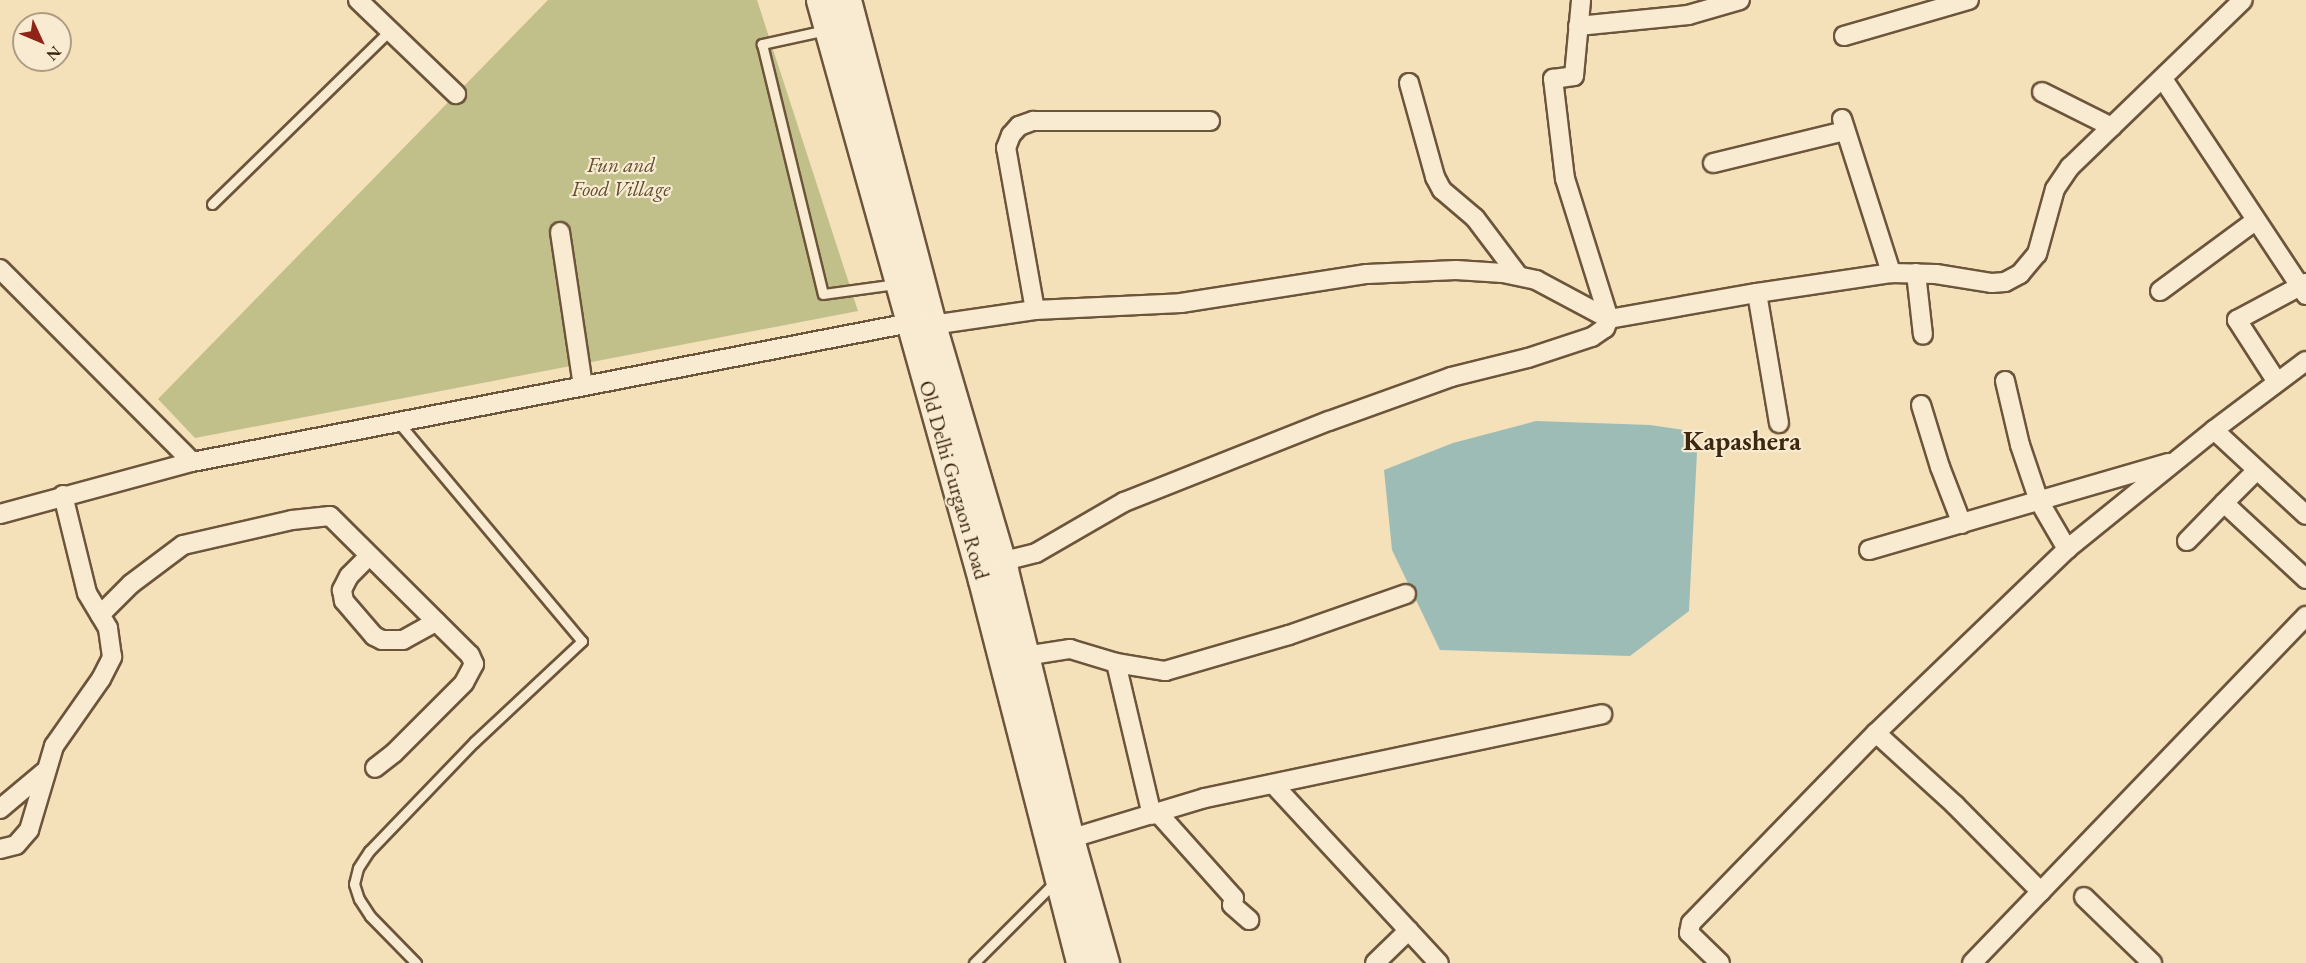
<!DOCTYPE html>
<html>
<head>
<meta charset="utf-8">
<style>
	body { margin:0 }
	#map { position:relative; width:2306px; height:963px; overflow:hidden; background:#f4e0b9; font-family:"EB Garamond",serif }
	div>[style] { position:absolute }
	.green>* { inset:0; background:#c2c08a }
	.water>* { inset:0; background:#9dbcb6 }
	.roads { filter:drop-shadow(2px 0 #6c553a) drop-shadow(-2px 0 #6c553a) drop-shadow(0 2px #6c553a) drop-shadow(0 -2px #6c553a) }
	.service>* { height:9px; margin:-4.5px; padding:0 4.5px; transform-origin:4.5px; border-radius:4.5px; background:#f8ebd2 }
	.minor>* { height:18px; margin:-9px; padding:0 9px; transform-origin:9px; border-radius:9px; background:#f8ebd2 }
	.secondary>* { height:27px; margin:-13.5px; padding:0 13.5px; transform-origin:13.5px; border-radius:13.5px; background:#f8ebd2 }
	span { translate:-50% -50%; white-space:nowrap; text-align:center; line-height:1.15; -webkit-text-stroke:4.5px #f8ebd2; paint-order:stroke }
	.park-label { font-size:21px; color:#5f4d2e; font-style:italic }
	.street-label { font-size:21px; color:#3e270f }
	.district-label { font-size:27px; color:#3e270f; font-weight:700 }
	.north { position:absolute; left:12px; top:12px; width:60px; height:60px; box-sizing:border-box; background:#f8ebd2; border:2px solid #ae9d84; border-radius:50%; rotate:134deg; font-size:16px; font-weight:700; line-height:24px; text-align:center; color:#3e270f }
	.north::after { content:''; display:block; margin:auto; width:21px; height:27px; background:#8f2418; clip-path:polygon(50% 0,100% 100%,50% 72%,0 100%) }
</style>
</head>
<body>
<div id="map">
	<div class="green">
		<i style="clip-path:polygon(548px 0,757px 0,858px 311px,195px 438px,158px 399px)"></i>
	</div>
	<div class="water">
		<i style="clip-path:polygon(1536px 421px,1650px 425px,1698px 432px,1689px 611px,1630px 656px,1440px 650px,1392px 550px,1384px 470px,1453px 443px)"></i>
	</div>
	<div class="roads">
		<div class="service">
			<i style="left:826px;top:30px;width:66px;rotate:167.7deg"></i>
			<i style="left:762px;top:44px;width:257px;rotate:76.3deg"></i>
			<i style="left:823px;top:294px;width:74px;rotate:-7.8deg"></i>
			<i style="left:212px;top:204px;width:248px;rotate:-44.3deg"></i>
			<i style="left:398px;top:422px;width:286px;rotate:50deg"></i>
			<i style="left:582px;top:641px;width:148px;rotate:136.9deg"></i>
			<i style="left:474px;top:742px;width:151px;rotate:133.9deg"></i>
			<i style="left:369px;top:851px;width:20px;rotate:123deg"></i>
			<i style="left:358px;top:868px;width:16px;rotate:104deg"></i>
			<i style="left:354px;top:884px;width:16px;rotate:72deg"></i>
			<i style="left:359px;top:899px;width:20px;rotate:57deg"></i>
			<i style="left:370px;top:916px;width:66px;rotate:45.6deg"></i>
			<i style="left:974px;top:963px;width:116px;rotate:-45deg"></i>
		</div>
		<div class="minor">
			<i style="left:358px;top:0;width:136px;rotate:43.8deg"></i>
			<i style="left:1578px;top:26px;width:111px;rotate:-5.7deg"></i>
			<i style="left:1688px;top:15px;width:54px;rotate:-16.1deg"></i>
			<i style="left:1844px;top:36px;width:130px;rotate:-16.1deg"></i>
			<i style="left:2163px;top:79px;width:259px;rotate:56.5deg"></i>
			<i style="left:1409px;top:83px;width:98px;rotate:74.5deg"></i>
			<i style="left:1435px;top:177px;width:15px;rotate:62deg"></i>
			<i style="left:1442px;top:190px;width:43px;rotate:40.3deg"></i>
			<i style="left:1475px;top:218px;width:71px;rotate:53deg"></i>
			<i style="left:2042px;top:92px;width:78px;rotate:26.6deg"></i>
			<i style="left:1842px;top:119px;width:162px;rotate:72.3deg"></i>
			<i style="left:1713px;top:163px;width:135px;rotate:-13.7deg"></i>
			<i style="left:560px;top:232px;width:155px;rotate:81.5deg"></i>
			<i style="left:0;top:269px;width:272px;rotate:45.1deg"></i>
			<i style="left:1916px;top:273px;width:62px;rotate:83.6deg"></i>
			<i style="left:2160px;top:291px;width:118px;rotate:-36.4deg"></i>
			<i style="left:1757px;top:293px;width:132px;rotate:80.4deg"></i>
			<i style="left:1035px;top:310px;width:165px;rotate:-100.1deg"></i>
			<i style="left:1006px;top:148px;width:14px;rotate:-69deg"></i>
			<i style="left:1011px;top:135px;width:12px;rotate:-48deg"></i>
			<i style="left:1019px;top:126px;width:15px;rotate:-20deg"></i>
			<i style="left:1033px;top:121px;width:177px"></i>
			<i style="left:932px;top:325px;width:104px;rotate:-8.3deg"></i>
			<i style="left:1035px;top:310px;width:146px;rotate:-2.7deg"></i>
			<i style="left:1181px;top:303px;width:188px;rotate:-8.9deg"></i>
			<i style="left:1367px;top:274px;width:89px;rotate:-2.6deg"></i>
			<i style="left:1456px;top:270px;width:47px;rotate:3.7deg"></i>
			<i style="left:1503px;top:273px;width:34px;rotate:12deg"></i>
			<i style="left:1536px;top:280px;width:83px;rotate:28.1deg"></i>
			<i style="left:1609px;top:319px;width:150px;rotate:-10deg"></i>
			<i style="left:1757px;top:293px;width:135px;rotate:-8.5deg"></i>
			<i style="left:1891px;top:273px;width:45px;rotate:1.3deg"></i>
			<i style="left:1936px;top:274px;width:57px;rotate:9.1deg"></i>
			<i style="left:1992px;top:283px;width:13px;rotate:-4deg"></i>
			<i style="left:2005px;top:282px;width:17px;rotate:-28deg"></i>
			<i style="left:2020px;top:274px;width:26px;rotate:-50deg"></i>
			<i style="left:2037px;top:254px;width:67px;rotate:-74.5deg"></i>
			<i style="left:2055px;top:189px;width:27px;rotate:-56deg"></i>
			<i style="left:2070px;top:167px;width:240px;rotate:-44deg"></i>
			<i style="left:2005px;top:381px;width:66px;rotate:76.8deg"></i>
			<i style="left:2020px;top:445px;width:59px;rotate:71.3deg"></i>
			<i style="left:2039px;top:501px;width:56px;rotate:59.7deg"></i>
			<i style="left:2277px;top:382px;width:74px;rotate:-122.8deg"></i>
			<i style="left:2237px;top:320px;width:78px;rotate:-28.2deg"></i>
			<i style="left:1921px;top:405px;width:65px;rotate:73deg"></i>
			<i style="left:1940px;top:467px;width:61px;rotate:68.9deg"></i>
			<i style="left:2214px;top:430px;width:125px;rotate:42.7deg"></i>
			<i style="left:2257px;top:470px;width:47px;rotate:135deg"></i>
			<i style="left:2224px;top:503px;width:112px;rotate:42.8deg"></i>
			<i style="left:0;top:514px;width:199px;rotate:-15.2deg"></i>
			<i style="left:192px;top:462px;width:731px;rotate:-10.96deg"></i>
			<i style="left:2187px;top:541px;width:53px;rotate:-45.8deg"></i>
			<i style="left:1869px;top:550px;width:312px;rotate:-16.2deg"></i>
			<i style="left:369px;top:556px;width:28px;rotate:135deg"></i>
			<i style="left:349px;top:576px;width:16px;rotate:117deg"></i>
			<i style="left:342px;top:590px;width:11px;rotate:80deg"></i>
			<i style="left:344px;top:601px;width:46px;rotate:49.4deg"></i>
			<i style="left:374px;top:636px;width:9px;rotate:27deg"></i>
			<i style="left:382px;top:640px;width:21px"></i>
			<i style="left:403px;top:640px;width:38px;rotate:-29deg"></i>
			<i style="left:992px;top:564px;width:45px;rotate:-14deg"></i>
			<i style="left:1036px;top:553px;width:102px;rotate:-30.1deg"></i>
			<i style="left:1124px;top:502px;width:220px;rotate:-21.6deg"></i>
			<i style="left:1329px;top:421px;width:130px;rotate:-19.8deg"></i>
			<i style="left:1451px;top:377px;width:79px;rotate:-13.9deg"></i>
			<i style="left:1528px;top:358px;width:67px;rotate:-18.2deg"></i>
			<i style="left:1592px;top:337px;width:16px;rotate:-35deg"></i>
			<i style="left:1605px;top:328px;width:10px;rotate:-66deg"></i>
			<i style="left:1609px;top:319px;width:147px;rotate:-107.4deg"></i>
			<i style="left:1565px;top:179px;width:101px;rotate:-96.8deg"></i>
			<i style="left:1553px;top:79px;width:21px;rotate:-8deg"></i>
			<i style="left:1574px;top:76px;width:76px;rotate:-84.7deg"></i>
			<i style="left:100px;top:615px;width:44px;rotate:-45deg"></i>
			<i style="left:131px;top:584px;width:65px;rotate:-36.9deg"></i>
			<i style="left:183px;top:545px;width:112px;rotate:-12.9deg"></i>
			<i style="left:292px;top:520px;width:38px;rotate:-6deg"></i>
			<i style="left:330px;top:516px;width:197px;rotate:44.8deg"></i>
			<i style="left:470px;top:655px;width:10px;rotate:66deg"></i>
			<i style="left:474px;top:664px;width:21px;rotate:118deg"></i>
			<i style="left:464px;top:683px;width:99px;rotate:135deg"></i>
			<i style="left:394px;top:753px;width:24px;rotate:142deg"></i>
			<i style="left:1025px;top:656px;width:46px;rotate:-8.8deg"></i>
			<i style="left:1070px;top:649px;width:48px;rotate:16.9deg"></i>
			<i style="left:1116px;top:663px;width:50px;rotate:9.3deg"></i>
			<i style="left:1165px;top:671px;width:129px;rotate:-16.2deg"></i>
			<i style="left:1289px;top:635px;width:124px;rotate:-19.3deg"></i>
			<i style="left:1116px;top:663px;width:156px;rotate:76.7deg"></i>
			<i style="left:1876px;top:733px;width:107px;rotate:42.3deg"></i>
			<i style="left:1955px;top:805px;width:122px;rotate:45.3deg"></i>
			<i style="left:1273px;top:784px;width:244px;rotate:47.2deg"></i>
			<i style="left:0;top:809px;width:57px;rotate:-40.1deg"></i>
			<i style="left:1158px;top:813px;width:114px;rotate:48.2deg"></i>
			<i style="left:1234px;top:898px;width:7px;rotate:106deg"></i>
			<i style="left:1232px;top:905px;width:23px;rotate:41deg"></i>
			<i style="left:1059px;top:842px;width:152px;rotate:-16.8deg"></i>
			<i style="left:1205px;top:798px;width:406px;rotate:-11.9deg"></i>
			<i style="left:0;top:849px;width:16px;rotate:-14deg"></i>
			<i style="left:16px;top:845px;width:20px;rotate:-49deg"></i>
			<i style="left:29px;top:830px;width:88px;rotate:-73.4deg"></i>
			<i style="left:54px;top:746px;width:82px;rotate:-55deg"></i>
			<i style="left:101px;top:679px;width:25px;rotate:-63deg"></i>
			<i style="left:112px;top:657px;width:29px;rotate:-98deg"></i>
			<i style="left:108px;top:628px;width:41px;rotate:-121deg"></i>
			<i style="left:87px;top:593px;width:101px;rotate:-103.8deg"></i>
			<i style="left:2084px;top:897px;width:95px;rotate:44.1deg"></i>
			<i style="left:1375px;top:963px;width:47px;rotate:-44.1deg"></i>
			<i style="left:1720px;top:963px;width:43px;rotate:-135.9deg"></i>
			<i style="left:1689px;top:933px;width:10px;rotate:-79deg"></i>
			<i style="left:1691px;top:923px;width:265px;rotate:-45.8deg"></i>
			<i style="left:1876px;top:733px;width:265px;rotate:-43.9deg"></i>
			<i style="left:2067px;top:549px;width:189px;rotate:-39deg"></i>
			<i style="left:2214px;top:430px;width:115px;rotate:-36.9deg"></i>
			<i style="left:1972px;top:963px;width:482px;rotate:-46.1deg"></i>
		</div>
		<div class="secondary">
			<i style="left:820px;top:0;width:602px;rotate:74.39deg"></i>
			<i style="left:982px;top:580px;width:395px;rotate:75.6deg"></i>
			<i style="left:847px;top:0;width:336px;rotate:75.3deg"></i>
			<i style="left:932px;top:325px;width:255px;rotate:73.6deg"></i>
			<i style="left:1004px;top:570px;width:277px;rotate:76.2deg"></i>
			<i style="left:1070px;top:839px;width:129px;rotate:74.2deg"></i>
		</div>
	</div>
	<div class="park-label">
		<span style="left:621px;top:177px">Fun and<br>Food Village</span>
	</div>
	<div class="street-label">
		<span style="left:954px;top:480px;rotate:74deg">Old Delhi Gurgaon Road</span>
	</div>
	<div class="district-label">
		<span style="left:1742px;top:441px">Kapashera</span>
	</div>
	<div class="north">N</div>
</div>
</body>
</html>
